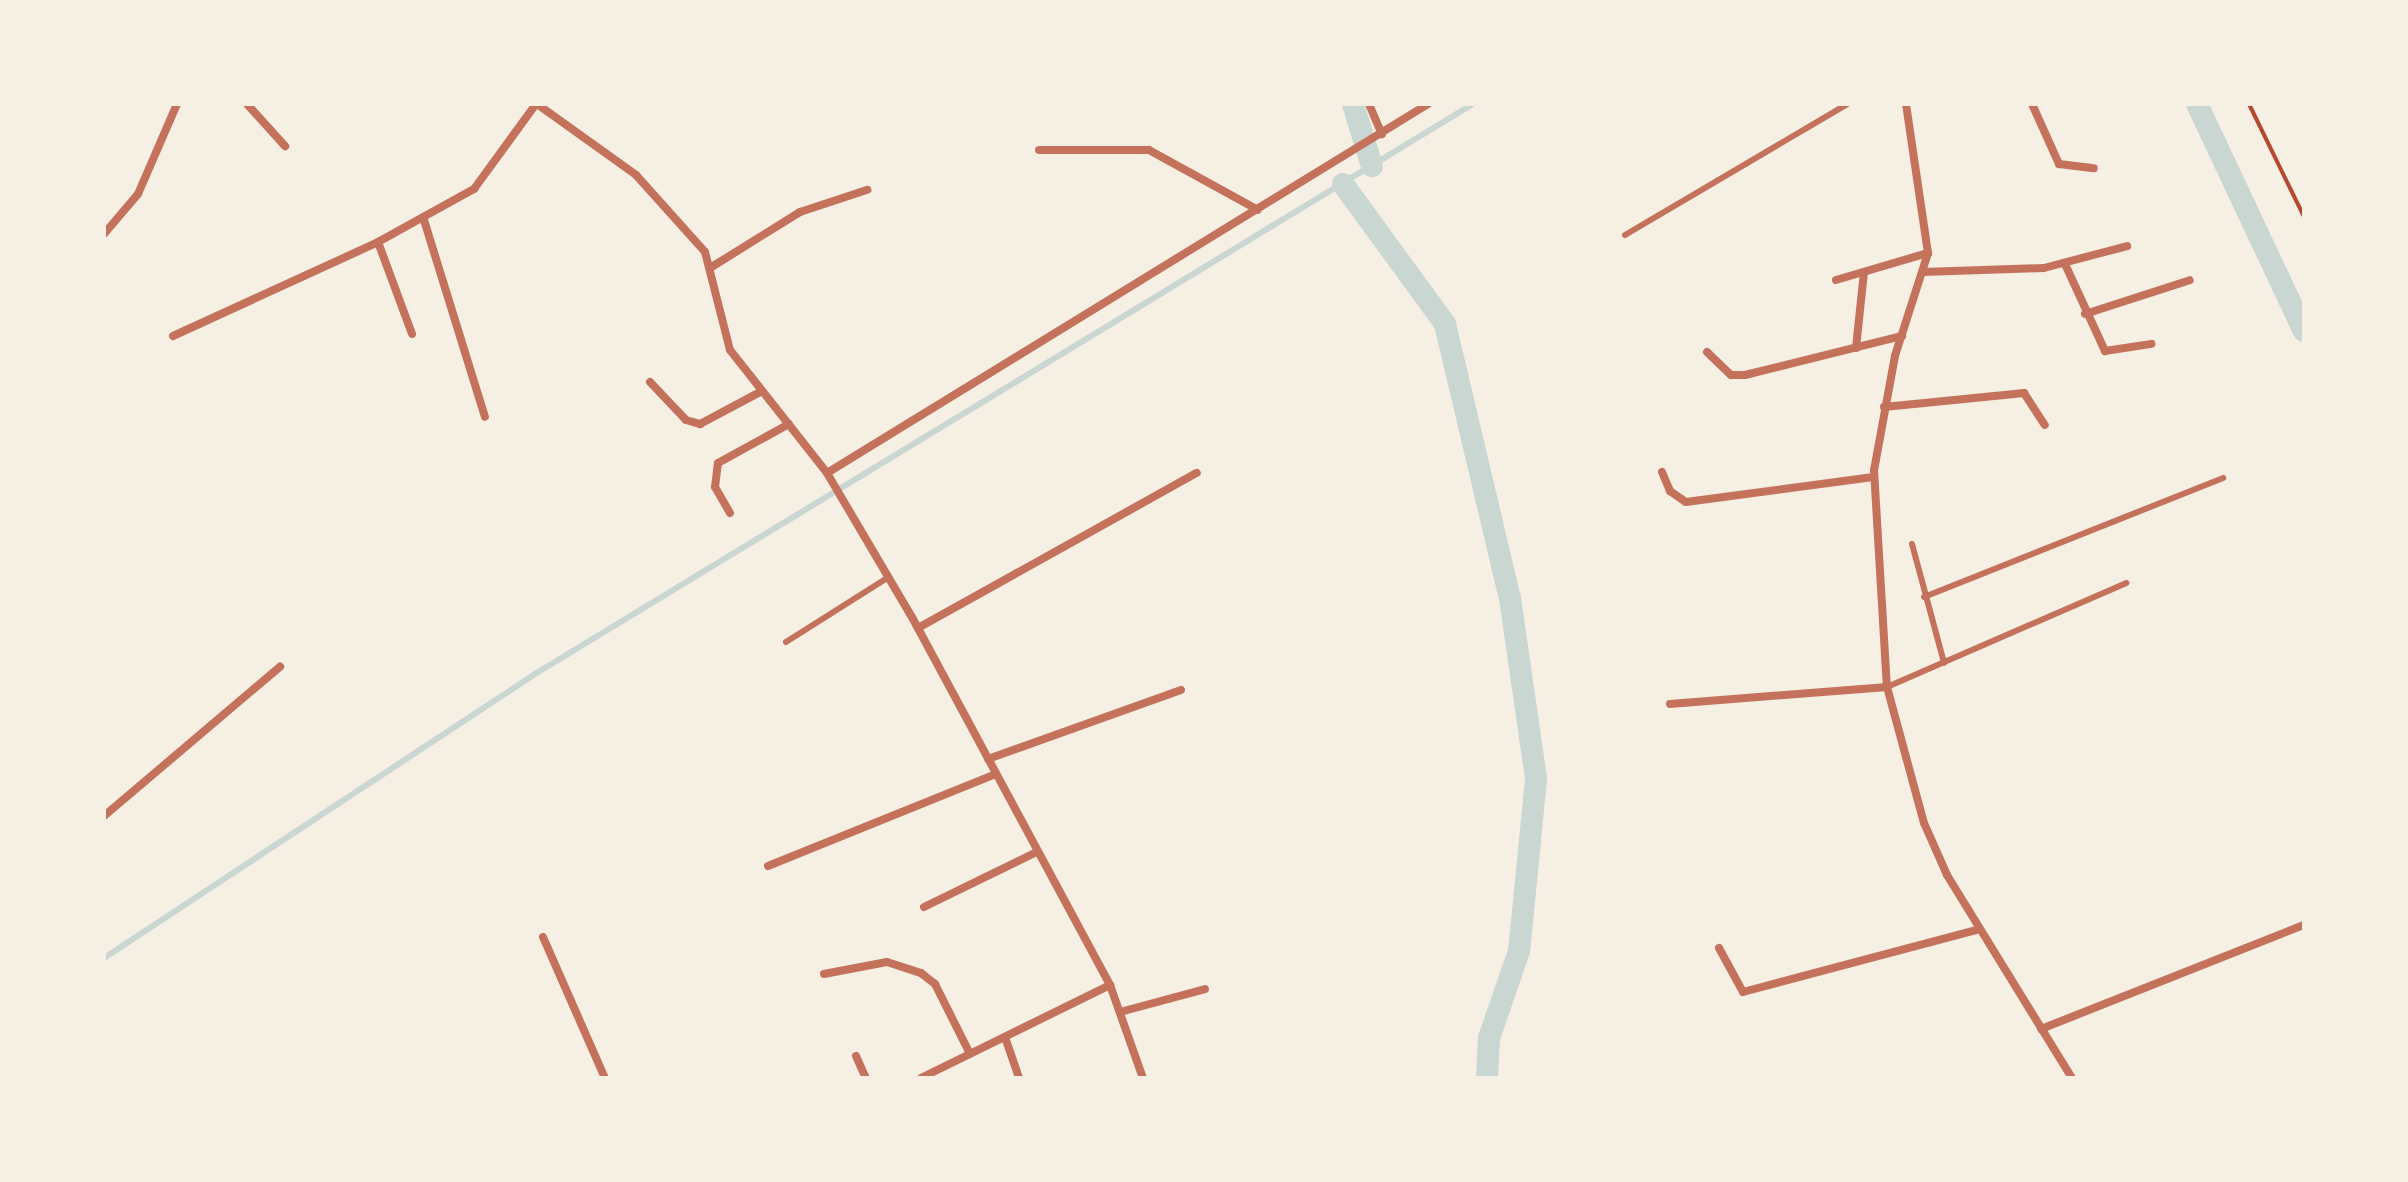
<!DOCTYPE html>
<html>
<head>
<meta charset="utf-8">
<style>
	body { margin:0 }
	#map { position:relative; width:2408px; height:1182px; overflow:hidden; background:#f6efe4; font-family:"Alegreya Sans",sans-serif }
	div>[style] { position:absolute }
	.stream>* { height:6px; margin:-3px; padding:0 3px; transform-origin:3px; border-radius:3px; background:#c9d6d2 }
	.canal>* { height:22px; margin:-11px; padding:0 11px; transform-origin:11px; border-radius:11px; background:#c9d6d2 }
	.path>* { height:4px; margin:-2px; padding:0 2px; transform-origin:2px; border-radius:2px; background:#b5482f }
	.service>* { height:6px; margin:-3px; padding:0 3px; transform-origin:3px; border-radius:3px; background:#c5725c }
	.minor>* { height:8px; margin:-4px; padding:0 4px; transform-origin:4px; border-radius:4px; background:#c5725c }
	span { translate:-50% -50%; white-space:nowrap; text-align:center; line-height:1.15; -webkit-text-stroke:8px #f6efe4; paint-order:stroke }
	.frame { position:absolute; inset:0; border:106px solid #f6efe4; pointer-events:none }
</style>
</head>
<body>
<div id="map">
	<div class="stream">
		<i style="left:104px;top:958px;width:516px;rotate:-33.38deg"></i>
		<i style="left:535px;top:674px;width:1098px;rotate:-31.29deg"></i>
	</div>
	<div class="canal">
		<i style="left:1353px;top:104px;width:65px;rotate:73deg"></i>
		<i style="left:2197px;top:104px;width:251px;rotate:64.8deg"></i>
		<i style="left:1343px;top:184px;width:173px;rotate:53.9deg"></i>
		<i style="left:1445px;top:324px;width:282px;rotate:76.7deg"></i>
		<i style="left:1510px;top:598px;width:183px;rotate:81.8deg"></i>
		<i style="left:1536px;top:779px;width:173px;rotate:95.6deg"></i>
		<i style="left:1519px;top:951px;width:92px;rotate:109deg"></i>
		<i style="left:1489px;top:1038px;width:40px;rotate:92.9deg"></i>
	</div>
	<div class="path">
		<i style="left:2249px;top:104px;width:126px;rotate:64deg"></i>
	</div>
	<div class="service">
		<i style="left:1625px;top:235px;width:258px;rotate:-30.5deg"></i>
		<i style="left:1912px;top:544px;width:123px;rotate:74.9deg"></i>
		<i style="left:1924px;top:597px;width:322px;rotate:-21.7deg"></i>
		<i style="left:786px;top:642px;width:122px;rotate:-32.3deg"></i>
		<i style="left:1887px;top:687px;width:261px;rotate:-23.5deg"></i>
	</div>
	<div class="minor">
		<i style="left:247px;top:104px;width:57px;rotate:47.9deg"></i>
		<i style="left:537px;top:104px;width:122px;rotate:35.6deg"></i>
		<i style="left:636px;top:175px;width:103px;rotate:48.1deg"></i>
		<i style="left:705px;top:252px;width:101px;rotate:75.7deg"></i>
		<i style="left:730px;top:350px;width:157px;rotate:51.7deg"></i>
		<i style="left:827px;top:473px;width:169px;rotate:59.5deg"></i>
		<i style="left:913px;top:619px;width:416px;rotate:61.7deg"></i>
		<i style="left:1110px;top:985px;width:99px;rotate:70.5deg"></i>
		<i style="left:1369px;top:104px;width:33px;rotate:67deg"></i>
		<i style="left:1906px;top:104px;width:151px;rotate:81.6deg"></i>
		<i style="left:1928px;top:253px;width:108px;rotate:107.8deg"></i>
		<i style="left:1895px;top:356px;width:116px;rotate:100.4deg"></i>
		<i style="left:1874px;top:470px;width:217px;rotate:86.6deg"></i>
		<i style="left:1887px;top:687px;width:141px;rotate:74.8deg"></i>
		<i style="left:1924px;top:823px;width:57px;rotate:66.1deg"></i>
		<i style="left:1947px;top:875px;width:238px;rotate:58.4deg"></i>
		<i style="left:2032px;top:104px;width:66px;rotate:65.8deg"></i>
		<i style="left:2059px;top:164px;width:35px;rotate:7deg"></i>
		<i style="left:1039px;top:150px;width:110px"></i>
		<i style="left:1149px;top:150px;width:124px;rotate:28.8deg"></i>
		<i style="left:424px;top:220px;width:206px;rotate:72.8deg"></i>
		<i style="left:104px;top:234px;width:52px;rotate:-49.6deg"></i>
		<i style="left:138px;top:194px;width:98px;rotate:-66.6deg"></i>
		<i style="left:378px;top:242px;width:98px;rotate:69.7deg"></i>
		<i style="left:2065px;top:264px;width:96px;rotate:65.3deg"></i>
		<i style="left:2105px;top:351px;width:47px;rotate:-8.7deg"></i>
		<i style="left:710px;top:268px;width:106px;rotate:-31.9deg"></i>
		<i style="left:800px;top:212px;width:71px;rotate:-18.2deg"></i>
		<i style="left:1923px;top:272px;width:121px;rotate:-1.9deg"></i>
		<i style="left:2044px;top:268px;width:86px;rotate:-14.8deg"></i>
		<i style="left:1836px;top:280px;width:96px;rotate:-16.4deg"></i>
		<i style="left:2085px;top:314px;width:110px;rotate:-17.9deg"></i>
		<i style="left:173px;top:336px;width:226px;rotate:-24.6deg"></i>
		<i style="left:378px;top:242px;width:110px;rotate:-28.9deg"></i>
		<i style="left:474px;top:189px;width:105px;rotate:-53.9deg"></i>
		<i style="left:1856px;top:348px;width:76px;rotate:-84deg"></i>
		<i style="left:1707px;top:352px;width:33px;rotate:44deg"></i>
		<i style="left:1731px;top:375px;width:14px"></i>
		<i style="left:1745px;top:375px;width:162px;rotate:-14deg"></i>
		<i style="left:650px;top:382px;width:52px;rotate:46.5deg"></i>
		<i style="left:686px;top:420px;width:15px;rotate:16deg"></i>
		<i style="left:700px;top:424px;width:70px;rotate:-28deg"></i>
		<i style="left:1884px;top:407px;width:141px;rotate:-5.7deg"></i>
		<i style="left:2024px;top:393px;width:38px;rotate:57deg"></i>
		<i style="left:1662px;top:472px;width:21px;rotate:67deg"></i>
		<i style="left:1670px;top:491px;width:19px;rotate:35deg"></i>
		<i style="left:1686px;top:502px;width:189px;rotate:-7.6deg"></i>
		<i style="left:827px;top:473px;width:705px;rotate:-31.55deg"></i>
		<i style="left:730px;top:513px;width:30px;rotate:-120deg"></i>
		<i style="left:715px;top:487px;width:24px;rotate:-83deg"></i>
		<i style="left:718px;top:463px;width:81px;rotate:-28.8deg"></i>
		<i style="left:918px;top:628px;width:319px;rotate:-29.1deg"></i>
		<i style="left:1670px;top:704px;width:218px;rotate:-4.5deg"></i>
		<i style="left:988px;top:759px;width:205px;rotate:-19.7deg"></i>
		<i style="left:104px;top:816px;width:231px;rotate:-40.3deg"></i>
		<i style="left:768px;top:866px;width:246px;rotate:-22deg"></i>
		<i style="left:924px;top:907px;width:126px;rotate:-26deg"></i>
		<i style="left:543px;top:937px;width:154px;rotate:66.3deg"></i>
		<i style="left:1719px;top:948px;width:50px;rotate:61.4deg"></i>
		<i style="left:1743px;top:992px;width:241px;rotate:-14.9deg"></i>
		<i style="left:824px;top:974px;width:64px;rotate:-10.8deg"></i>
		<i style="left:887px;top:962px;width:36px;rotate:18deg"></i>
		<i style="left:921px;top:973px;width:18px;rotate:38deg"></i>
		<i style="left:935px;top:984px;width:78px;rotate:63.4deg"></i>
		<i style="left:1120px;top:1012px;width:88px;rotate:-15.1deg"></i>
		<i style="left:2041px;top:1029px;width:283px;rotate:-21.6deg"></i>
		<i style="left:1005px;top:1037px;width:43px;rotate:71.1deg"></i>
		<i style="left:856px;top:1056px;width:24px;rotate:66deg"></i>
		<i style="left:921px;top:1078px;width:211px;rotate:-26.2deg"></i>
	</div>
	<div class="frame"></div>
</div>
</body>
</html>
